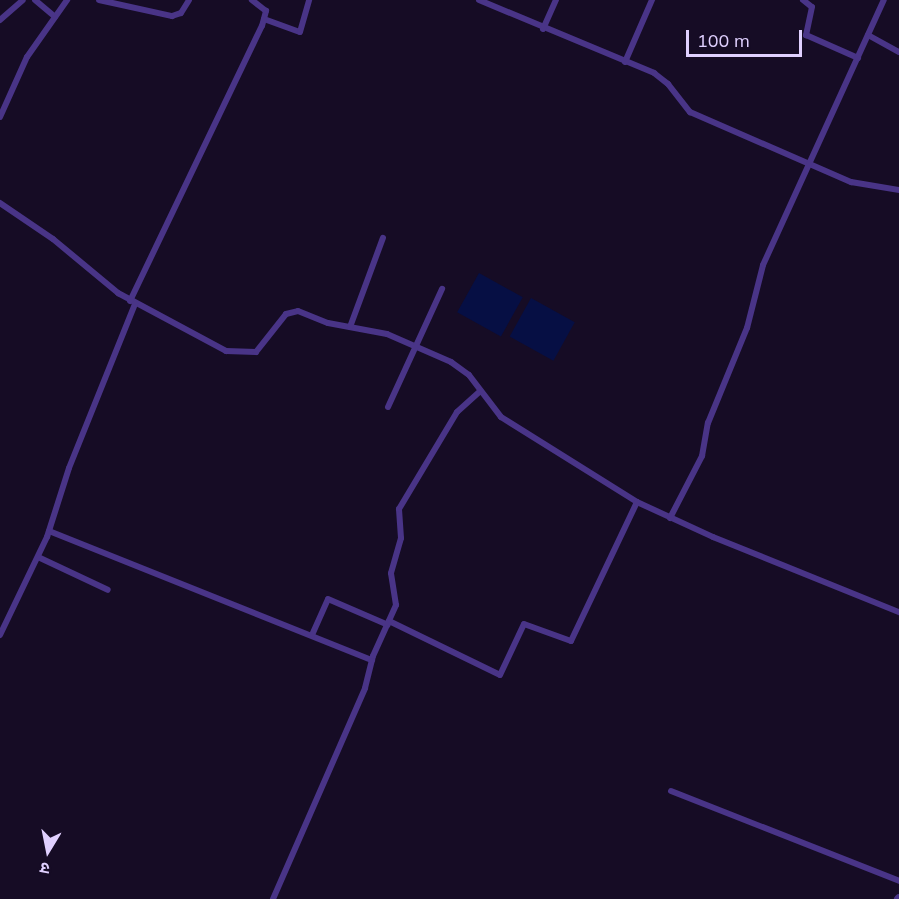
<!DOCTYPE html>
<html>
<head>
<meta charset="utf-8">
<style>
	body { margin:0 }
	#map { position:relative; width:899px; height:899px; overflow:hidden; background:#160c25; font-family:Mulish,"Noto Sans Devanagari",sans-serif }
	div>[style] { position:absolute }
	.water>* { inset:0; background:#060f44; transform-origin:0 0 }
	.minor>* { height:6px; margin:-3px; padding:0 3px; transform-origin:3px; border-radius:3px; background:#493487 }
	.tertiary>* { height:8px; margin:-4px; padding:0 4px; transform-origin:4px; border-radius:4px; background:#493487 }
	span { translate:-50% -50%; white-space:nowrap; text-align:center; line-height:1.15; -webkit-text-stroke:4.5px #160c25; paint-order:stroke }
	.north { position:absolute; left:18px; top:821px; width:60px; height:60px; -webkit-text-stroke:4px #160c25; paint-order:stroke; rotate:190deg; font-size:16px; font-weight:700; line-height:24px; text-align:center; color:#e0d0ff }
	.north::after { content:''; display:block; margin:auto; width:21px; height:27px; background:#e0d0ff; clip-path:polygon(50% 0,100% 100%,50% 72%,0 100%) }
	.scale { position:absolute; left:686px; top:30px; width:116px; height:27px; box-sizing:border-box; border:3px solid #e0d0ff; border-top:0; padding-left:8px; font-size:18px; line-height:21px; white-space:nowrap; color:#e0d0ff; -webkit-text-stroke:4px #160c25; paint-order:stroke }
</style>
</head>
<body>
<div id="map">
	<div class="water">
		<i style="left:479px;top:273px;width:50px;height:45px;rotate:29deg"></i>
		<i style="left:531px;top:298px;width:50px;height:44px;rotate:29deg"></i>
	</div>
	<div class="minor">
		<i style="left:35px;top:0;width:26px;rotate:40deg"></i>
		<i style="left:99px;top:0;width:75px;rotate:12.4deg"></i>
		<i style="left:172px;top:16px;width:9px;rotate:-18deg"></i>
		<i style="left:181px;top:13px;width:15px;rotate:-58deg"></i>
		<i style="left:479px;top:0;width:190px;rotate:22.6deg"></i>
		<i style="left:654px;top:73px;width:18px;rotate:38deg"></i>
		<i style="left:668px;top:84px;width:36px;rotate:52deg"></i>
		<i style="left:690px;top:112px;width:176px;rotate:23.5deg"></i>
		<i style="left:851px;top:182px;width:49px;rotate:9.5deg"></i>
		<i style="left:803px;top:0;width:11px;rotate:38deg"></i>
		<i style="left:812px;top:7px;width:29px;rotate:102deg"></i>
		<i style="left:806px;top:35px;width:57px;rotate:23.9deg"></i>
		<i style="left:264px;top:19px;width:38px;rotate:20deg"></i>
		<i style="left:300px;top:32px;width:33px;rotate:-74deg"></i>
		<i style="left:0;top:20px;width:30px;rotate:-41deg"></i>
		<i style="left:543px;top:29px;width:32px;rotate:-66deg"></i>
		<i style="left:868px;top:35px;width:35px;rotate:29deg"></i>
		<i style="left:625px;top:62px;width:68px;rotate:-66.5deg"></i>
		<i style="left:0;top:117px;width:66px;rotate:-65.8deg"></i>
		<i style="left:27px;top:57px;width:70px;rotate:-54.9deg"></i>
		<i style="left:0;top:203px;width:64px;rotate:34.2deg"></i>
		<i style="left:53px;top:239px;width:85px;rotate:39.7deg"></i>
		<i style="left:118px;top:293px;width:123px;rotate:28.2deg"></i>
		<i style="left:226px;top:351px;width:30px;rotate:2deg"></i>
		<i style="left:256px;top:352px;width:48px;rotate:-51.7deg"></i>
		<i style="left:286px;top:314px;width:12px;rotate:-14deg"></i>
		<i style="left:298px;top:311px;width:32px;rotate:22deg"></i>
		<i style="left:328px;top:323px;width:60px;rotate:10.6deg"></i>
		<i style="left:387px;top:334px;width:70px;rotate:23.6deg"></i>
		<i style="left:451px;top:362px;width:22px;rotate:36deg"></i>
		<i style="left:469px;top:375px;width:53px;rotate:52.7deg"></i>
		<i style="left:501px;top:417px;width:160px;rotate:32deg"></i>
		<i style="left:637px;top:502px;width:84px;rotate:24.7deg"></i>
		<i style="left:713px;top:537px;width:201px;rotate:22deg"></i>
		<i style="left:130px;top:301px;width:305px;rotate:-64.4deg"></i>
		<i style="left:262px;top:26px;width:16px;rotate:-75deg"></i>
		<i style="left:266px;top:11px;width:18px;rotate:-142deg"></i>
		<i style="left:350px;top:327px;width:95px;rotate:-69.7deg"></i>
		<i style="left:388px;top:407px;width:130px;rotate:-65.4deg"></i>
		<i style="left:670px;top:518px;width:70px;rotate:-62.7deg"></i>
		<i style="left:702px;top:456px;width:34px;rotate:-80deg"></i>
		<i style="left:708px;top:423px;width:103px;rotate:-67.7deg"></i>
		<i style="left:747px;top:328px;width:65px;rotate:-75.7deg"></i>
		<i style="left:763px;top:265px;width:291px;rotate:-65.5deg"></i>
		<i style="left:49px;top:531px;width:348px;rotate:21.8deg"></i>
		<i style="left:38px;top:557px;width:77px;rotate:25.2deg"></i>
		<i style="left:389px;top:621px;width:123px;rotate:25.9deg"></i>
		<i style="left:500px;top:675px;width:56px;rotate:-64.8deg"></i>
		<i style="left:524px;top:624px;width:50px;rotate:19.9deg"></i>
		<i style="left:571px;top:641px;width:154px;rotate:-64.6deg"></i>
		<i style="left:0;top:635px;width:109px;rotate:-64.4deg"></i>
		<i style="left:47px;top:537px;width:72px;rotate:-72.3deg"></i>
		<i style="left:69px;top:468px;width:177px;rotate:-68.1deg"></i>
		<i style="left:312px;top:635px;width:39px;rotate:-66deg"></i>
		<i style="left:328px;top:599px;width:65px;rotate:23.4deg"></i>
		<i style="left:671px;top:791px;width:245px;rotate:21.5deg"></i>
		<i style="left:273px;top:899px;width:230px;rotate:-66.4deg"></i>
		<i style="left:365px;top:688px;width:33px;rotate:-76deg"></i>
		<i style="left:373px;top:656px;width:56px;rotate:-65.7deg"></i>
		<i style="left:396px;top:605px;width:32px;rotate:-99deg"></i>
		<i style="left:391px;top:573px;width:36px;rotate:-74deg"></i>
		<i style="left:401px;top:538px;width:29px;rotate:-94deg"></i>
		<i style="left:399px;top:509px;width:113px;rotate:-59.1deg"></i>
		<i style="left:457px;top:412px;width:31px;rotate:-42deg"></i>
	</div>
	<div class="tertiary">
		<i style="left:898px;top:899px;width:1px;rotate:-45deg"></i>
	</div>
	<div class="north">उ</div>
	<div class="scale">100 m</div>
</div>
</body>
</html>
